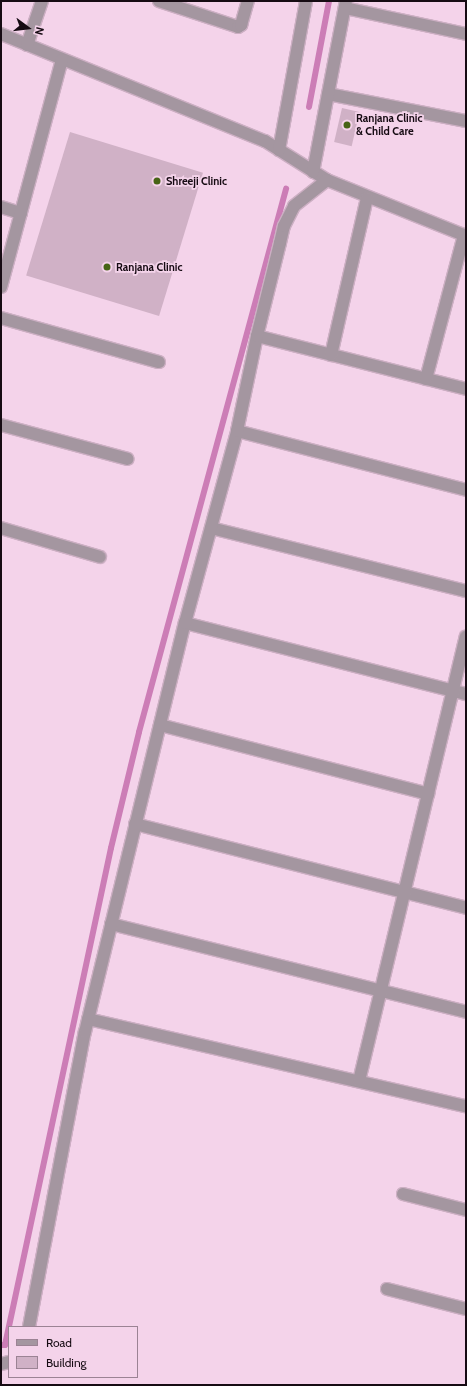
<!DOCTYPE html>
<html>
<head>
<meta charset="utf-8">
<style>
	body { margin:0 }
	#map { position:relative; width:467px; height:1386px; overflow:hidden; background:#f4d3ea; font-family:Cabin,sans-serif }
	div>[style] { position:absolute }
	.stream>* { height:6px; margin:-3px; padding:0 3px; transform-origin:3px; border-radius:3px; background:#cc7db6 }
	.building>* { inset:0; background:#d0b1c6; transform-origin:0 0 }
	.roads { filter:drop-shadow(1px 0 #ccafc3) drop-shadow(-1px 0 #ccafc3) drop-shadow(0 1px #ccafc3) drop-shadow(0 -1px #ccafc3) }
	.minor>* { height:12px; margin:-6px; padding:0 6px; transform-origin:6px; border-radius:6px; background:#a496a0 }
	.dots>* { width:11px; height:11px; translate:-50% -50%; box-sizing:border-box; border:2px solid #f4d3ea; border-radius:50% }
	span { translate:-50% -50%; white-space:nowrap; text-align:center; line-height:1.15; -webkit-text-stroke:3.5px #f4d3ea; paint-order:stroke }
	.poi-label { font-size:11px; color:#160b13; font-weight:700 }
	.left { translate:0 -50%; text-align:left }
	.frame { position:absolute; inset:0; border:2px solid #160b13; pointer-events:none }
	.legend { position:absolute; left:8px; top:1326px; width:130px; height:52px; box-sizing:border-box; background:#f4d3ea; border:1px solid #9b8394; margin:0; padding:5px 7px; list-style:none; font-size:12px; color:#160b13 }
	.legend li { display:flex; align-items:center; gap:8px; height:20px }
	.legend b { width:20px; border:1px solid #9b8394 }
	.north { position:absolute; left:8px; top:8px; width:40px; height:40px; -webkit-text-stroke:3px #f4d3ea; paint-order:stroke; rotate:105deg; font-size:11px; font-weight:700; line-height:16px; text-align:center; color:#160b13 }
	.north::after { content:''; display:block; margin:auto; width:14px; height:18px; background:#160b13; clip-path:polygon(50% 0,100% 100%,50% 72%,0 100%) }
</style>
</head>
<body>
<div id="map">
	<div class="stream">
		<i style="left:309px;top:107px;width:108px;rotate:-79.3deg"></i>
		<i style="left:1px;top:1345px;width:4px"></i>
		<i style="left:5px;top:1345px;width:508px;rotate:-77.96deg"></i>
		<i style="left:111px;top:848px;width:119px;rotate:-76.4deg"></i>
		<i style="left:139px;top:732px;width:563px;rotate:-74.85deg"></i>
	</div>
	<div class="building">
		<i style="left:342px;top:108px;width:18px;height:35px;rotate:13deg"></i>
		<i style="left:70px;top:132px;width:139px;height:150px;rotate:17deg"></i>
	</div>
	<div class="roads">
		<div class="minor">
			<i style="left:159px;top:1px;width:83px;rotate:18.2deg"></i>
			<i style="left:238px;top:27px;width:4px;rotate:-34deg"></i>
			<i style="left:241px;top:25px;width:25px;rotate:-74deg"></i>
			<i style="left:345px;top:8px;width:124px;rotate:12.1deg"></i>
			<i style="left:1px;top:34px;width:285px;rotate:22.1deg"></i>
			<i style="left:265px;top:141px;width:73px;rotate:32.2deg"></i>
			<i style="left:327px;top:180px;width:150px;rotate:21.9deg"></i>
			<i style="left:27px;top:45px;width:46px;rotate:-71.2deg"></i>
			<i style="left:328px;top:94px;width:141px;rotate:11.1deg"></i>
			<i style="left:279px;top:150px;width:151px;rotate:-79.7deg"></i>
			<i style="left:313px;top:172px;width:174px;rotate:-79.1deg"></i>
			<i style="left:1px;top:207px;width:21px;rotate:17deg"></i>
			<i style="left:1px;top:287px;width:235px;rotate:-75deg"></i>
			<i style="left:1px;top:318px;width:164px;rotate:15.6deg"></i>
			<i style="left:257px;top:336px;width:216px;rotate:14.2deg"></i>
			<i style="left:331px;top:355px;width:161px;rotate:-77.1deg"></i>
			<i style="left:426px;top:379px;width:149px;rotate:-75.2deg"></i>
			<i style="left:1px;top:425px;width:131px;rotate:15deg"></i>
			<i style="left:237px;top:431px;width:236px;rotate:14.4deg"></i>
			<i style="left:1px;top:528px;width:103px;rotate:16.3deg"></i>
			<i style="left:211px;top:528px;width:263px;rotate:13.9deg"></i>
			<i style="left:185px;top:623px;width:290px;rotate:14.2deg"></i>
			<i style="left:160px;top:725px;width:277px;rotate:14.4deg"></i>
			<i style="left:135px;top:824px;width:341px;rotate:14.2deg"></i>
			<i style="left:111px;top:924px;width:366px;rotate:13.9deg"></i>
			<i style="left:88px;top:1019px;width:388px;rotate:13deg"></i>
			<i style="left:359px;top:1081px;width:457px;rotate:-76.5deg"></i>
			<i style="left:403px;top:1194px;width:65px;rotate:14.3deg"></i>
			<i style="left:387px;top:1289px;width:81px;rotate:14.2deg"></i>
			<i style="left:29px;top:1327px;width:300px;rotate:-79.3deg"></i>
			<i style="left:85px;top:1032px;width:421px;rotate:-76.3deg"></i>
			<i style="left:185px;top:623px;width:199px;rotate:-74.8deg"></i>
			<i style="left:237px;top:431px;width:97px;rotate:-78.1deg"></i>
			<i style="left:257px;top:336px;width:96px;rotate:-76.1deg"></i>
			<i style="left:280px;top:243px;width:17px;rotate:-77deg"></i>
			<i style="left:284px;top:226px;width:22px;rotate:-63deg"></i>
			<i style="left:294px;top:206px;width:42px;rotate:-38.2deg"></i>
			<i style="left:1px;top:1364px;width:8px;rotate:-14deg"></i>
		</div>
	</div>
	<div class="dots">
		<i style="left:347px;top:125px;background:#476416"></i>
		<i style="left:157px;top:181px;background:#476416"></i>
		<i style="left:107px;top:267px;background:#476416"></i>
	</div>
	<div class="poi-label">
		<span class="left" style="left:356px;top:125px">Ranjana Clinic<br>&amp; Child Care</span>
		<span class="left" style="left:166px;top:181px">Shreeji Clinic</span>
		<span class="left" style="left:116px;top:267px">Ranjana Clinic</span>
	</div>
	<div class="frame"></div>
	<ul class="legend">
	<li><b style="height:5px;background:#a496a0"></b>Road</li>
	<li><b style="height:11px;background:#d0b1c6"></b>Building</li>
	</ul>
	<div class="north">N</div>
</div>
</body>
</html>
